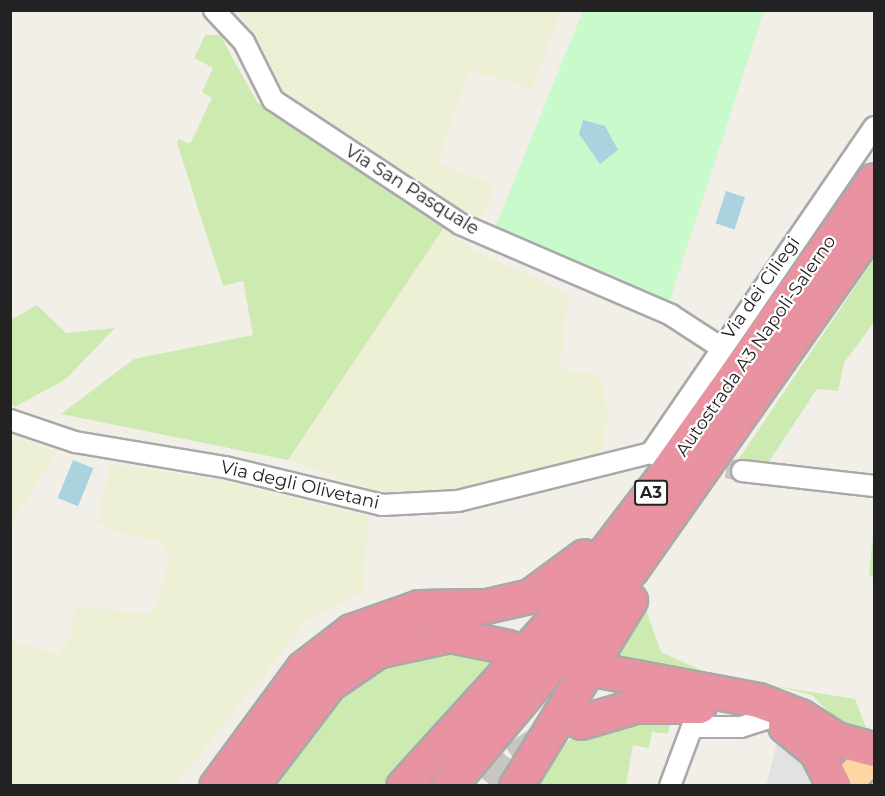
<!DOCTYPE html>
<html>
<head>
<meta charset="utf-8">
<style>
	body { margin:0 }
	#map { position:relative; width:885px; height:796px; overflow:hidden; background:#f2efe9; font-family:Montserrat,sans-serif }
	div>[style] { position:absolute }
	.farmland>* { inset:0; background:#eef0d5 }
	.grass>* { inset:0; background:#cdebb0 }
	.park>* { inset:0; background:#c8facc }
	.parking>* { inset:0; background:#e2e2e2 }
	.water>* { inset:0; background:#aad3df; transform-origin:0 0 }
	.street-tunnel>* { height:20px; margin-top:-10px; transform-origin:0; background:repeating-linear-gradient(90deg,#c8c6c1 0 20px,transparent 0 30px) }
	.highway-tunnel>* { height:33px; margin-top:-16.5px; transform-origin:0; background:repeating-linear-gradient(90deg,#c8c6c1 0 33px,transparent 0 49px) }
	.roads { filter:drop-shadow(2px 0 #a9a9a9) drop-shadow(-2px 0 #a9a9a9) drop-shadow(0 2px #a9a9a9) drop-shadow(0 -2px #a9a9a9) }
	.street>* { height:20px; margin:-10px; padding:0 10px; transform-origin:10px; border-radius:10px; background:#fff }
	.primary>* { height:32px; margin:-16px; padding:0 16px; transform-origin:16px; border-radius:16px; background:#fcd6a4 }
	.highway>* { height:33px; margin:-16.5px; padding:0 16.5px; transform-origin:16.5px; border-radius:16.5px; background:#e892a2 }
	span { translate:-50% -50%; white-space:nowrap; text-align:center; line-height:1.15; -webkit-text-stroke:4.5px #fff; paint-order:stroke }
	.shield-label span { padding:2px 4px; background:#fff; border:2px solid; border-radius:4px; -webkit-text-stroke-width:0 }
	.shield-label { font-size:16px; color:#222; font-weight:700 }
	.street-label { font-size:18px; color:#222 }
	.frame { position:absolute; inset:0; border:12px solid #222; pointer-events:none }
</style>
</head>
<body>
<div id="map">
	<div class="farmland">
		<i style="clip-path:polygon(237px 11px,561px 11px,532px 89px,470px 70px,437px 162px,495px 186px,479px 225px,283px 98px,260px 44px)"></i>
		<i style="clip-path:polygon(445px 226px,472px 249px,569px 295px,560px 368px,600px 376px,608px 412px,601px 454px,457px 490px,384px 494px,288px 460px)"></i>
		<i style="clip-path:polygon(11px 436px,58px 451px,11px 524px,10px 436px)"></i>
		<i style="clip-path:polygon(110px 464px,222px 480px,368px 517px,364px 591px,307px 621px,175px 785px,11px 785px,11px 641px,58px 654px,71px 638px,75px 606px,150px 614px,159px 596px,170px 557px,159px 541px,120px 533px,97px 522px)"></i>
	</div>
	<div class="grass">
		<i style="clip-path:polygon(205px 35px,220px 35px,257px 102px,445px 226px,288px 460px,61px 414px,134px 359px,253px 335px,243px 281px,223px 286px,177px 143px,179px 139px,190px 144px,212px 98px,202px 92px,213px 68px,194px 58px)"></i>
		<i style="clip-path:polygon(874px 259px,874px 322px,844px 363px,838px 391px,817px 389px,766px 466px,736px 463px)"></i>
		<i style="clip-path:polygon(37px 305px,66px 333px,115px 328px,66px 379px,15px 407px,11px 404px,11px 320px)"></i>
		<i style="clip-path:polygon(874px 526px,874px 577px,869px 576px)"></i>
		<i style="clip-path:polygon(644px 604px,661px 652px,710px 674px,609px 667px)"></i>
		<i style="clip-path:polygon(445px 649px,501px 657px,383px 785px,271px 786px,314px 726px,358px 680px,401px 659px)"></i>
		<i style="clip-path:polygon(774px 686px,855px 699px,867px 730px,840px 724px,812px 695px)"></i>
		<i style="clip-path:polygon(671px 719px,668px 734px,652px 732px,649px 748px,633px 745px,626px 785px,529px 786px,554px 751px,573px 738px,620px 725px)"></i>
	</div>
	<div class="park">
		<i style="clip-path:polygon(583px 11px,764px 11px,668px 306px,494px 230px)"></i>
	</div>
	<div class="parking">
		<i style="clip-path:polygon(779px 734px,828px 786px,766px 786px)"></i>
	</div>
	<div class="water">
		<i style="clip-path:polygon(583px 120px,605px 126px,618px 150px,600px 164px,579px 134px)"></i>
		<i style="left:726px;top:191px;width:20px;height:34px;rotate:18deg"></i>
		<i style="left:73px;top:460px;width:22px;height:41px;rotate:22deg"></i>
	</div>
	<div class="street-tunnel">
		<i style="left:697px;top:463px;width:46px;rotate:10.1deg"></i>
	</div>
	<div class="highway-tunnel">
		<i style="left:492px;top:786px;width:35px;rotate:-51deg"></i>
		<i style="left:514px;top:759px;width:41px;rotate:-34.1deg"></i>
	</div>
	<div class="roads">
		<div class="street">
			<i style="left:214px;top:10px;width:44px;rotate:46.8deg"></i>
			<i style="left:244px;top:42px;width:65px;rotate:63.4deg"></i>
			<i style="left:273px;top:100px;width:224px;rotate:33.5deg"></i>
			<i style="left:460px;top:224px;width:230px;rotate:23.3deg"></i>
			<i style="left:671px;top:315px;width:59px;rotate:33.1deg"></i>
			<i style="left:10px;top:420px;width:69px;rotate:18.7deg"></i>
			<i style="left:75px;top:442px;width:152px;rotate:9.5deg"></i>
			<i style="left:225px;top:467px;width:162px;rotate:13.6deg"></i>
			<i style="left:382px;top:505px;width:76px;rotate:-3deg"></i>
			<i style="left:458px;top:501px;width:199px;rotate:-14deg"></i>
			<i style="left:651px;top:453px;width:10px;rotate:24deg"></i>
			<i style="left:651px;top:453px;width:395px;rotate:-55.6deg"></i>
			<i style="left:742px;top:471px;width:133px;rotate:6.5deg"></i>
			<i style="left:670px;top:786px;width:63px;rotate:-69.6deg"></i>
			<i style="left:692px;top:727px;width:49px"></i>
			<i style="left:741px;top:727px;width:26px;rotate:-18deg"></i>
		</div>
		<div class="primary">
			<i style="left:844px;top:786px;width:44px;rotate:-46.8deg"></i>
		</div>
		<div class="highway">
			<i style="left:598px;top:670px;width:163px;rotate:10.6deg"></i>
			<i style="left:758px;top:700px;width:45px;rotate:20.9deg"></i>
			<i style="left:800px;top:716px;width:43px;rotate:32.6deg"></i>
			<i style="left:836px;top:739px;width:39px;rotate:15deg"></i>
			<i style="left:581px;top:722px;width:56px;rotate:-16.5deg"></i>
			<i style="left:635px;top:706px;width:64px"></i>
			<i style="left:785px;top:726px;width:40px;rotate:39deg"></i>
			<i style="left:816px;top:751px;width:39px;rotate:63deg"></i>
			<i style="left:216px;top:786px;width:147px;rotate:-53.6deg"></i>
			<i style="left:303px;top:668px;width:61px;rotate:-37.6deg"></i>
			<i style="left:351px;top:631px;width:72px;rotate:-19.4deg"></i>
			<i style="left:419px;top:607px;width:67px;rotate:-0.9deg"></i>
			<i style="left:486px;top:606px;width:45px;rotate:-12.8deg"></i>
			<i style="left:530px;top:596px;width:67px;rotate:-36.5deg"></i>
			<i style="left:251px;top:786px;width:128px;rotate:-52.6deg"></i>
			<i style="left:329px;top:684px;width:58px;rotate:-34.5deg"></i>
			<i style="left:377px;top:651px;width:75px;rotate:-12.4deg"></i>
			<i style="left:450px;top:635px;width:59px;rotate:11.7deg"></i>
			<i style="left:403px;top:786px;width:214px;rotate:-47.7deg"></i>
			<i style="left:547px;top:628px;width:185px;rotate:-52.5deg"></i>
			<i style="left:660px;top:481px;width:369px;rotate:-54.6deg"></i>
			<i style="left:449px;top:786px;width:285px;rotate:-50deg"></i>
			<i style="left:632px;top:568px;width:421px;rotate:-54.9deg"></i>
			<i style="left:516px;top:786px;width:218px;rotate:-58.5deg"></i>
		</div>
	</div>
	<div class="shield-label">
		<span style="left:651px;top:493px">A3</span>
	</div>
	<div class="street-label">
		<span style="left:412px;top:190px;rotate:32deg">Via San Pasquale</span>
		<span style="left:761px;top:288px;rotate:-55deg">Via dei Ciliegi</span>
		<span style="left:756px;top:346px;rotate:-55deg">Autostrada A3 Napoli-Salerno</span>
		<span style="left:300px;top:485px;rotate:13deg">Via degli Olivetani</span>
	</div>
	<div class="frame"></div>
</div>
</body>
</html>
